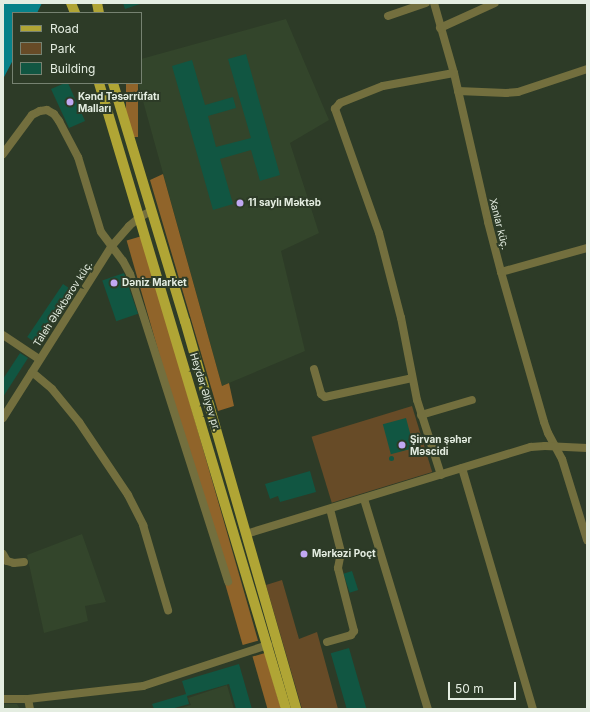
<!DOCTYPE html>
<html>
<head>
<meta charset="utf-8">
<style>
	body { margin:0 }
	#map { position:relative; width:590px; height:712px; overflow:hidden; background:#2d3b27; font-family:Inter,sans-serif }
	div>[style] { position:absolute }
	.built>* { inset:0; background:#33452b }
	.green>* { inset:0; background:#674b27; transform-origin:0 0 }
	.forest>* { inset:0; background:#90642a; transform-origin:0 0 }
	.water>* { inset:0; background:#068289 }
	.building>* { inset:0; background:#115642; transform-origin:0 0 }
	.round { border-radius:50% }
	.minor>* { height:8px; margin:-4px; padding:0 4px; transform-origin:4px; border-radius:4px; background:#736f3e }
	.primary>* { height:10px; margin:-5px; padding:0 5px; transform-origin:5px; border-radius:5px; background:#b0a535 }
	.dots>* { width:11px; height:11px; translate:-50% -50%; box-sizing:border-box; border:2px solid #2d3b27; border-radius:50% }
	span { translate:-50% -50%; white-space:nowrap; text-align:center; line-height:1.15; -webkit-text-stroke:4px #2d3b27; paint-order:stroke }
	.poi-label { font-size:10px; color:#e4ede1; font-weight:700 }
	.left { translate:0 -50%; text-align:left }
	.street-label { font-size:10px; color:#e4ede1 }
	.frame { position:absolute; inset:0; border:4px solid #e4ede1; pointer-events:none }
	.legend { position:absolute; left:12px; top:12px; width:130px; height:72px; box-sizing:border-box; background:#2d3b27; border:1px solid #768271; margin:0; padding:5px 7px; list-style:none; font-size:12px; color:#e4ede1 }
	.legend li { display:flex; align-items:center; gap:8px; height:20px }
	.legend b { width:20px; border:1px solid #768271 }
	.scale { position:absolute; left:448px; top:682px; width:68px; height:18px; box-sizing:border-box; border:2px solid #e4ede1; border-top:0; padding-left:5px; font-size:12px; line-height:14px; white-space:nowrap; color:#e4ede1; -webkit-text-stroke:3px #2d3b27; paint-order:stroke }
</style>
</head>
<body>
<div id="map">
	<div class="built">
		<i style="clip-path:polygon(286px 19px,329px 120px,290px 143px,319px 233px,281px 251px,305px 351px,222px 386px,138px 83px,141px 83px,141px 59px)"></i>
		<i style="clip-path:polygon(82px 534px,106px 602px,85px 606px,88px 621px,44px 633px,27px 555px)"></i>
		<i style="clip-path:polygon(227px 685px,234px 709px,176px 709px,191px 705px,188px 698px)"></i>
		<i style="clip-path:polygon(3px 704px,17px 704px,20px 709px,3px 709px)"></i>
	</div>
	<div class="green">
		<i style="left:412px;top:406px;width:69px;height:105px;rotate:73deg"></i>
		<i style="clip-path:polygon(282px 580px,299px 639px,317px 632px,338px 709px,302px 709px,266px 585px)"></i>
	</div>
	<div class="forest">
		<i style="left:126px;top:83px;width:12px;height:54px"></i>
		<i style="clip-path:polygon(163px 174px,222px 386px,229px 383px,234px 406px,218px 411px,150px 180px)"></i>
		<i style="left:142px;top:236px;width:421px;height:16px;rotate:74deg"></i>
		<i style="left:265px;top:653px;width:58px;height:13px;rotate:74deg"></i>
	</div>
	<div class="water">
		<i style="clip-path:polygon(3px 3px,42px 3px,37px 13px,13px 13px,13px 60px,3px 79px)"></i>
	</div>
	<div class="building">
		<i style="clip-path:polygon(123px 3px,143px 3px,125px 9px)"></i>
		<i style="clip-path:polygon(246px 54px,280px 175px,260px 181px,251px 150px,220px 159px,233px 204px,213px 210px,172px 66px,192px 60px,205px 105px,233px 97px,236px 108px,208px 116px,216px 147px,251px 138px,228px 59px)"></i>
		<i style="clip-path:polygon(65px 83px,68px 83px,85px 121px,69px 128px,51px 89px)"></i>
		<i style="left:124px;top:273px;width:43px;height:23px;rotate:71deg"></i>
		<i style="left:63px;top:284px;width:11px;height:64px;rotate:34deg"></i>
		<i style="clip-path:polygon(20px 353px,28px 358px,3px 397px,3px 379px)"></i>
		<i style="left:406px;top:418px;width:31px;height:24px;rotate:75deg"></i>
		<i class="round" style="left:412.5px;top:449.5px;width:5px;height:5px"></i>
		<i class="round" style="left:388.5px;top:455.5px;width:5px;height:5px"></i>
		<i style="clip-path:polygon(310px 471px,316px 492px,280px 502px,278px 496px,270px 499px,265px 484px)"></i>
		<i style="left:352px;top:571px;width:20px;height:9px;rotate:72deg"></i>
		<i style="left:349px;top:648px;width:63px;height:19px;rotate:74deg"></i>
		<i style="clip-path:polygon(239px 664px,252px 709px,236px 709px,229px 684px,187px 696px,189px 704px,171px 709px,154px 709px,152px 704px,186px 694px,182px 681px)"></i>
	</div>
	<div class="minor">
		<i style="left:434px;top:3px;width:73px;rotate:74.1deg"></i>
		<i style="left:454px;top:73px;width:153px;rotate:77.1deg"></i>
		<i style="left:488px;top:222px;width:52px;rotate:75.4deg"></i>
		<i style="left:501px;top:272px;width:156px;rotate:74deg"></i>
		<i style="left:544px;top:422px;width:12px;rotate:70deg"></i>
		<i style="left:548px;top:433px;width:30px;rotate:62deg"></i>
		<i style="left:562px;top:459px;width:85px;rotate:72.8deg"></i>
		<i style="left:388px;top:16px;width:40px;rotate:-18.9deg"></i>
		<i style="left:440px;top:28px;width:60px;rotate:-24.4deg"></i>
		<i style="left:458px;top:91px;width:48px;rotate:2.4deg"></i>
		<i style="left:506px;top:93px;width:12px;rotate:-5deg"></i>
		<i style="left:518px;top:92px;width:73px;rotate:-18.4deg"></i>
		<i style="left:3px;top:154px;width:49px;rotate:-53.4deg"></i>
		<i style="left:32px;top:115px;width:9px;rotate:-27deg"></i>
		<i style="left:40px;top:111px;width:7px;rotate:-8deg"></i>
		<i style="left:47px;top:110px;width:8px;rotate:30deg"></i>
		<i style="left:54px;top:114px;width:9px;rotate:54deg"></i>
		<i style="left:59px;top:121px;width:41px;rotate:62.2deg"></i>
		<i style="left:78px;top:157px;width:78px;rotate:73deg"></i>
		<i style="left:101px;top:232px;width:36px;rotate:53deg"></i>
		<i style="left:123px;top:261px;width:15px;rotate:62deg"></i>
		<i style="left:130px;top:274px;width:323px;rotate:72.3deg"></i>
		<i style="left:501px;top:272px;width:89px;rotate:-15.6deg"></i>
		<i style="left:3px;top:335px;width:43px;rotate:33.7deg"></i>
		<i style="left:314px;top:369px;width:26px;rotate:74deg"></i>
		<i style="left:321px;top:394px;width:5px;rotate:37deg"></i>
		<i style="left:325px;top:397px;width:89px;rotate:-12.3deg"></i>
		<i style="left:32px;top:372px;width:26px;rotate:40deg"></i>
		<i style="left:52px;top:389px;width:43px;rotate:50.7deg"></i>
		<i style="left:79px;top:422px;width:88px;rotate:56.1deg"></i>
		<i style="left:128px;top:495px;width:34px;rotate:63deg"></i>
		<i style="left:143px;top:525px;width:89px;rotate:73.6deg"></i>
		<i style="left:421px;top:415px;width:53px;rotate:-16.4deg"></i>
		<i style="left:3px;top:418px;width:202px;rotate:-57.7deg"></i>
		<i style="left:111px;top:247px;width:28px;rotate:-49deg"></i>
		<i style="left:129px;top:226px;width:14px;rotate:-39deg"></i>
		<i style="left:140px;top:217px;width:13px;rotate:-29deg"></i>
		<i style="left:462px;top:468px;width:251px;rotate:73.6deg"></i>
		<i style="left:441px;top:475px;width:79px;rotate:-107.7deg"></i>
		<i style="left:417px;top:400px;width:84px;rotate:-101deg"></i>
		<i style="left:401px;top:318px;width:88px;rotate:-104.5deg"></i>
		<i style="left:379px;top:233px;width:132px;rotate:-109.5deg"></i>
		<i style="left:335px;top:109px;width:8px;rotate:-50deg"></i>
		<i style="left:340px;top:103px;width:46px;rotate:-21.6deg"></i>
		<i style="left:383px;top:86px;width:72px;rotate:-10.4deg"></i>
		<i style="left:364px;top:499px;width:220px;rotate:73.1deg"></i>
		<i style="left:246px;top:534px;width:298px;rotate:-17deg"></i>
		<i style="left:531px;top:447px;width:14px;rotate:-4deg"></i>
		<i style="left:545px;top:446px;width:42px;rotate:2.7deg"></i>
		<i style="left:3px;top:554px;width:8px;rotate:60deg"></i>
		<i style="left:7px;top:561px;width:7px;rotate:16deg"></i>
		<i style="left:14px;top:563px;width:10px;rotate:-6deg"></i>
		<i style="left:327px;top:642px;width:25px;rotate:-16deg"></i>
		<i style="left:351px;top:635px;width:5px;rotate:-53deg"></i>
		<i style="left:354px;top:631px;width:65px;rotate:-104.3deg"></i>
		<i style="left:338px;top:568px;width:16px;rotate:-79deg"></i>
		<i style="left:341px;top:552px;width:44px;rotate:-104.3deg"></i>
		<i style="left:3px;top:699px;width:25px"></i>
		<i style="left:28px;top:699px;width:10px;rotate:79deg"></i>
		<i style="left:28px;top:699px;width:116px;rotate:-6.4deg"></i>
		<i style="left:143px;top:686px;width:132px;rotate:-18.2deg"></i>
	</div>
	<div class="primary">
		<i style="left:71px;top:3px;width:11px;rotate:68deg"></i>
		<i style="left:97px;top:3px;width:10px;rotate:79deg"></i>
		<i style="left:99px;top:83px;width:653px;rotate:73.37deg"></i>
		<i style="left:113px;top:83px;width:249px;rotate:73.2deg"></i>
		<i style="left:185px;top:321px;width:404px;rotate:74deg"></i>
	</div>
	<div class="dots">
		<i style="left:70px;top:102px;background:#c1a8f3"></i>
		<i style="left:240px;top:203px;background:#c1a8f3"></i>
		<i style="left:114px;top:283px;background:#c1a8f3"></i>
		<i style="left:402px;top:445px;background:#c1a8f3"></i>
		<i style="left:304px;top:554px;background:#c1a8f3"></i>
	</div>
	<div class="poi-label">
		<span class="left" style="left:78px;top:102px">Kənd Təsərrüfatı<br>Malları</span>
		<span class="left" style="left:248px;top:203px">11 saylı Məktəb</span>
		<span class="left" style="left:122px;top:283px">Dəniz Market</span>
		<span class="left" style="left:410px;top:445px">Şirvan şəhər<br>Məscidi</span>
		<span class="left" style="left:312px;top:554px">Mərkəzi Poçt</span>
	</div>
	<div class="street-label">
		<span style="left:499px;top:224px;rotate:76deg">Xanlar küç.</span>
		<span style="left:63px;top:304px;rotate:-57deg">Taleh Ələkbərov küç.</span>
		<span style="left:205px;top:392px;rotate:73deg">Heydər Əliyev pr.</span>
	</div>
	<div class="frame"></div>
	<ul class="legend">
	<li><b style="height:5px;background:#b0a535"></b>Road</li>
	<li><b style="height:11px;background:#674b27"></b>Park</li>
	<li><b style="height:11px;background:#115642"></b>Building</li>
	</ul>
	<div class="scale">50 m</div>
</div>
</body>
</html>
